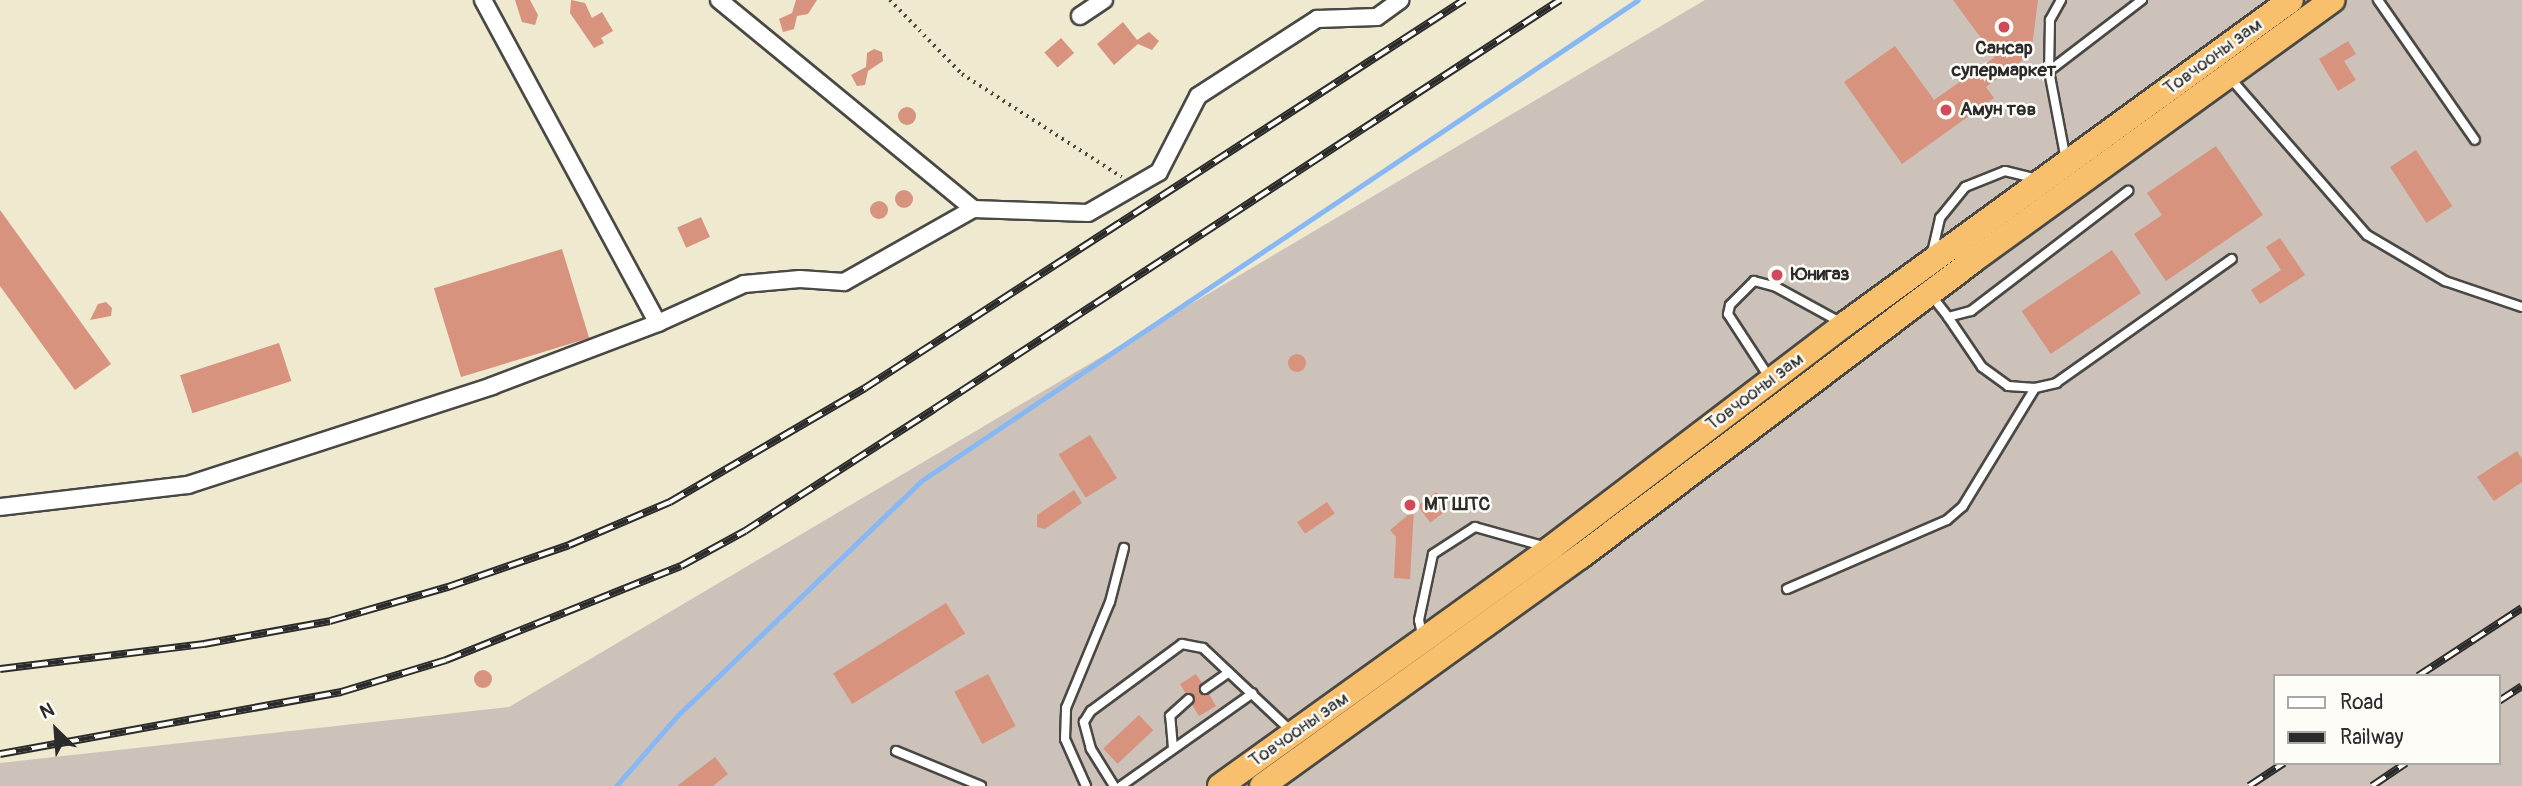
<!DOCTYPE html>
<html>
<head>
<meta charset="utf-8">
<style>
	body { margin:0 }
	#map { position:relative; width:2522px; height:786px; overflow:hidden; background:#eee9cf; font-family:Pangolin,sans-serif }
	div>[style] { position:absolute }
	.industrial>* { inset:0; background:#ccc2b9 }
	.stream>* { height:5px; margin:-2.5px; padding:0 2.5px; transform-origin:2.5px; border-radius:2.5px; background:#88b8f3 }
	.building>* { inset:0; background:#d7937e; transform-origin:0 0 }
	.round { border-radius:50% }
	.path>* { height:3.5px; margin-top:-1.75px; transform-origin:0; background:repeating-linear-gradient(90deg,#484844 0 2px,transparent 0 7px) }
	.roads { filter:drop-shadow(2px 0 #484844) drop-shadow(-2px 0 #484844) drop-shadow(0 2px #484844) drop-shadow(0 -2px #484844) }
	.service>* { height:8px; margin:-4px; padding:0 4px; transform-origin:4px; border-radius:4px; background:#fff }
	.minor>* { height:16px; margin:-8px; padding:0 8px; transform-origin:8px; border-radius:8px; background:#fff }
	.trunk>* { height:24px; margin:-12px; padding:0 12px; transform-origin:12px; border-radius:12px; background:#f8bf6c }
	.rail>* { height:8px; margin-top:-4px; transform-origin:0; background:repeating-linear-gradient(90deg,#fdfcf7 0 16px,#2b2b2b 0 32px); box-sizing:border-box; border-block:2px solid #2b2b2b }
	.dots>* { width:19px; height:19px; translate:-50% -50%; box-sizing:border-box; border:4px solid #fdfcf7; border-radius:50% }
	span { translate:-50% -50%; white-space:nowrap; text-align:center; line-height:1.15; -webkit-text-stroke:5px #fdfcf7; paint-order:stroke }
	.poi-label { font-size:19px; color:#2b2b2b; font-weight:700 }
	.left { translate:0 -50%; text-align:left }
	.street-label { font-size:19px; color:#2b2b2b }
	.legend { position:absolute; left:2273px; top:674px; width:228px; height:91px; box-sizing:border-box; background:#fdfcf7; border:2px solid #a9a8a5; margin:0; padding:9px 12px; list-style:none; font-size:21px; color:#2b2b2b }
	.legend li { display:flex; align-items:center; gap:14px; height:35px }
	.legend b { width:35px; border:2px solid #a9a8a5 }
	.north { position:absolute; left:21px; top:695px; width:70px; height:70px; -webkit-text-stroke:5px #fdfcf7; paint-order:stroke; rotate:335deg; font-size:19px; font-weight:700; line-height:28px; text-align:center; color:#2b2b2b }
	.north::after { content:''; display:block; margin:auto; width:24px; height:32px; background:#2b2b2b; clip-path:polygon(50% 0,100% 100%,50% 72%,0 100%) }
</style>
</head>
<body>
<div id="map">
	<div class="industrial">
		<i style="clip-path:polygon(evenodd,1705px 0,2522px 0,2522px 786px,0 786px,0 763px,509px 707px,1705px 0,2275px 676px,2499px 676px,2499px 763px,2275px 763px,2275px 676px)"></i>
	</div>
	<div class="stream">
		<i style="left:616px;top:786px;width:93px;rotate:-48.9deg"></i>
		<i style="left:677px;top:716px;width:339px;rotate:-43.9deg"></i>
		<i style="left:921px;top:481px;width:863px;rotate:-33.86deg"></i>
	</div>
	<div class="building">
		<i style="clip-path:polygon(515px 0,530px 0,538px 15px,535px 25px,522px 22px)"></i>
		<i style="clip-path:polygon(571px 0,585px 3px,592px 18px,602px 12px,613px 31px,601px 38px,604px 43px,594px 48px,570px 13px)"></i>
		<i style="clip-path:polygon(796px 0,817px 0,808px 14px,797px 16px,794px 29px,783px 32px,779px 19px,792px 13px)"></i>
		<i style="clip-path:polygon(1953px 0,2038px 0,2031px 54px,1986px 87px,1994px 98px,1902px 164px,1844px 82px,1895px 46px,1934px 100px,1995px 57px)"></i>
		<i style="clip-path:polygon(1123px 22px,1137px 40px,1149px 32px,1159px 41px,1152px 50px,1138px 44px,1114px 65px,1097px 44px)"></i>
		<i style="left:1061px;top:38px;width:20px;height:22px;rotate:49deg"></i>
		<i style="clip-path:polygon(2348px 41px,2356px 54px,2344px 61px,2356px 80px,2338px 91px,2319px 59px)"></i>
		<i style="clip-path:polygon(874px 49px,882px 52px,883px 61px,868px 71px,865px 85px,857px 86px,851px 75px,866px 67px,867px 53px)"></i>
		<i class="round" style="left:898px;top:107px;width:18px;height:18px"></i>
		<i style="clip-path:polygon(2216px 146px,2263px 215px,2166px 281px,2134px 234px,2162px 215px,2147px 193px)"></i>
		<i style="left:2416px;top:150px;width:67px;height:31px;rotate:57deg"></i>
		<i class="round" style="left:895px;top:190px;width:18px;height:18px"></i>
		<i class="round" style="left:870px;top:201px;width:18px;height:18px"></i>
		<i style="clip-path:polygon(0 210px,111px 364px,75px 390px,0 286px)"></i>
		<i style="left:701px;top:217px;width:22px;height:26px;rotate:66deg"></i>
		<i style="clip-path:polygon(2280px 238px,2305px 275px,2260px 304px,2251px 290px,2281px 270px,2266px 247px)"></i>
		<i style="left:562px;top:249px;width:93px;height:134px;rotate:73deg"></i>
		<i style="left:2112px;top:250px;width:52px;height:109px;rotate:56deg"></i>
		<i style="clip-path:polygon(106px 302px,112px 308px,111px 316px,90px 320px,98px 304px)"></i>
		<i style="left:279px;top:343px;width:40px;height:104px;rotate:72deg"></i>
		<i class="round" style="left:1288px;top:354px;width:18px;height:18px"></i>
		<i style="left:1090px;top:435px;width:51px;height:37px;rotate:58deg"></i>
		<i style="clip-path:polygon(2517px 451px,2522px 459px,2522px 482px,2494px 501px,2477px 477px)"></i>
		<i style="clip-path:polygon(1074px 490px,1082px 503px,1045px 529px,1037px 527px,1037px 515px)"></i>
		<i style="left:1436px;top:492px;width:21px;height:23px;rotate:53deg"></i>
		<i style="left:1327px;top:502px;width:14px;height:36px;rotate:56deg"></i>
		<i style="clip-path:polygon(1414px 510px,1410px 579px,1394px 578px,1396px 537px,1390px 530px)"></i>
		<i style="left:946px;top:603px;width:36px;height:133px;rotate:58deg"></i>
		<i class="round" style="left:474px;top:670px;width:18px;height:18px"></i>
		<i style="left:988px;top:674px;width:59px;height:38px;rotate:62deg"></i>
		<i style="clip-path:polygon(1196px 674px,1202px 683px,1199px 692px,1209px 694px,1216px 706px,1199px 716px,1192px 705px,1194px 695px,1186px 694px,1180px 684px)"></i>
		<i style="left:1139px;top:715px;width:21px;height:49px;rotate:47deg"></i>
		<i style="clip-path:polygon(715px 757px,728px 774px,713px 786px,677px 786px)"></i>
	</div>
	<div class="path">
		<i style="left:890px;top:0;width:103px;rotate:45.8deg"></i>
		<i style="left:962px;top:74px;width:190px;rotate:32.8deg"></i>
	</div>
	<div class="roads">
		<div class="service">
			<i style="left:2061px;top:0;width:23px;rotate:119deg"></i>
			<i style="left:2050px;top:20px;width:51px;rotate:91.1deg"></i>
			<i style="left:2049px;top:71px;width:91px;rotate:79.2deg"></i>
			<i style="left:2378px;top:0;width:170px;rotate:55.3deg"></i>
			<i style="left:2049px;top:71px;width:117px;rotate:-37.4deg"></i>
			<i style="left:2230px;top:78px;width:208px;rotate:48.9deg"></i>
			<i style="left:2367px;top:235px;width:91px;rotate:30.5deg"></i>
			<i style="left:2445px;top:281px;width:81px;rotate:18.7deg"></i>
			<i style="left:1932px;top:253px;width:36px;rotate:-77deg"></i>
			<i style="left:1940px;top:218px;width:40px;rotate:-51deg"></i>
			<i style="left:1965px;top:187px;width:43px;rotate:-21.8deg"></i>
			<i style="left:2005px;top:171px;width:32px;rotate:14deg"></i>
			<i style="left:1931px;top:295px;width:28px;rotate:52deg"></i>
			<i style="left:1948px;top:317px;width:24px;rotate:-15deg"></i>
			<i style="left:1971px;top:311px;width:198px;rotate:-37.4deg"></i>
			<i style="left:1948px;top:317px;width:60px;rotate:55.8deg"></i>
			<i style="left:1982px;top:367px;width:32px;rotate:36deg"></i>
			<i style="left:2008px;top:386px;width:27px;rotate:4deg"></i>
			<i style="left:2035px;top:388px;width:22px;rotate:-13deg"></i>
			<i style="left:2056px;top:383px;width:215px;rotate:-35.2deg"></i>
			<i style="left:1769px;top:377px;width:75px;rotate:-123.1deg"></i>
			<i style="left:1728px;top:314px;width:9px;rotate:-77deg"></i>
			<i style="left:1730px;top:305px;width:34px;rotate:-45deg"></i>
			<i style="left:1754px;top:281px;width:23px;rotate:15deg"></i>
			<i style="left:1776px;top:287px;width:73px;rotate:28.7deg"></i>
			<i style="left:1787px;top:589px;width:174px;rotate:-23.3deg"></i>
			<i style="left:1947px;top:520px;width:21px;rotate:-41deg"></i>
			<i style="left:1963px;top:506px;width:138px;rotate:-58.6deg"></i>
			<i style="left:1422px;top:635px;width:15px;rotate:-101deg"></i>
			<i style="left:1419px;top:620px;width:67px;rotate:-78deg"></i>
			<i style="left:1433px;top:554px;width:50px;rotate:-32.7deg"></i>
			<i style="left:1475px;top:527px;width:71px;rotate:15.6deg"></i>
			<i style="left:1205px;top:689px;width:29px;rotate:-35deg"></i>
			<i style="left:1173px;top:748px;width:32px;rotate:-95deg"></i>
			<i style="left:1170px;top:716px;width:25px;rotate:-42deg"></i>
			<i style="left:896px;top:751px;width:92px;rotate:22.4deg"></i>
			<i style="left:1086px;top:786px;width:51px;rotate:-114.1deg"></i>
			<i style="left:1065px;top:739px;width:31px;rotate:-88deg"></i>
			<i style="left:1066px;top:708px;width:115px;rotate:-67.5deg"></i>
			<i style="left:1110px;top:602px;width:56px;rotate:-75.5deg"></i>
			<i style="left:1114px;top:786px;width:44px;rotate:-121.9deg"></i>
			<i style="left:1091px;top:749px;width:28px;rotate:-105deg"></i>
			<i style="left:1084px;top:722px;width:13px;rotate:-58deg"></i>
			<i style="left:1091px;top:711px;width:113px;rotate:-36.4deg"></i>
			<i style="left:1182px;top:644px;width:21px;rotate:11deg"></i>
			<i style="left:1203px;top:648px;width:122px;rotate:43.3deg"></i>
			<i style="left:1121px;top:786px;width:161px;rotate:-35.2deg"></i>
		</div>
		<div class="minor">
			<i style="left:483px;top:0;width:367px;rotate:61.6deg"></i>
			<i style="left:719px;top:0;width:329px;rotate:39.4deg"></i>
			<i style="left:973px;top:209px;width:115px;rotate:2deg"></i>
			<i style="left:1088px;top:213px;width:82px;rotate:-30deg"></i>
			<i style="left:1159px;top:172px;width:85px;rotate:-62.8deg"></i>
			<i style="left:1198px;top:96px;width:142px;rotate:-32.9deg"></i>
			<i style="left:1317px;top:19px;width:60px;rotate:-1.9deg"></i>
			<i style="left:1377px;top:17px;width:29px;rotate:-36deg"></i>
			<i style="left:1080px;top:16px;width:29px;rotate:-34deg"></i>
			<i style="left:0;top:507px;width:189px;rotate:-6.7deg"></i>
			<i style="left:188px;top:485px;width:320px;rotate:-18deg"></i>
			<i style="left:492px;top:386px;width:178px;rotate:-20.8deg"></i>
			<i style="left:658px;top:323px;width:94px;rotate:-24.4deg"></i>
			<i style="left:744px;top:284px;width:56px;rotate:-5.1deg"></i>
			<i style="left:800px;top:279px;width:44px;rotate:3.9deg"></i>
			<i style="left:844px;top:282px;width:148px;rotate:-29.5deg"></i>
		</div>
		<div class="trunk">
			<i style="left:1220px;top:786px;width:408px;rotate:-35.7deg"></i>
			<i style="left:1551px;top:548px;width:370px;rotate:-37.3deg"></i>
			<i style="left:1845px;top:324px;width:551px;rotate:-36deg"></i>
			<i style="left:1262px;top:786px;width:393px;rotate:-35.8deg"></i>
			<i style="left:1581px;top:556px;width:490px;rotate:-37deg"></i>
			<i style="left:1972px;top:261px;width:445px;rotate:-35.9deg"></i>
		</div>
	</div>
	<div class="rail">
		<i style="left:0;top:669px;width:206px;rotate:-7deg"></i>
		<i style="left:204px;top:644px;width:128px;rotate:-10.3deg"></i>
		<i style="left:330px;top:621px;width:123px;rotate:-16.1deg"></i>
		<i style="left:448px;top:587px;width:128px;rotate:-19.1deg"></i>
		<i style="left:569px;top:545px;width:110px;rotate:-23.1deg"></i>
		<i style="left:670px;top:502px;width:226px;rotate:-30.3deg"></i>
		<i style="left:865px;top:388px;width:714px;rotate:-32.93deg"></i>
		<i style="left:2418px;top:676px;width:124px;rotate:-33.2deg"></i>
		<i style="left:2499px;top:701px;width:27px;rotate:-33deg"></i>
		<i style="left:0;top:754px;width:347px;rotate:-10.3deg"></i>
		<i style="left:341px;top:692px;width:110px;rotate:-16.9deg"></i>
		<i style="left:446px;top:660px;width:253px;rotate:-21.8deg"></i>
		<i style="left:681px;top:566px;width:73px;rotate:-28.7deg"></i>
		<i style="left:745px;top:531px;width:225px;rotate:-32.8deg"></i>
		<i style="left:934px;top:409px;width:748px;rotate:-33.16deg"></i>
		<i style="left:2249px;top:786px;width:42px;rotate:-33.3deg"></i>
		<i style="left:2372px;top:786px;width:41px;rotate:-34.1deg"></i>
	</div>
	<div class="dots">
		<i style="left:2004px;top:27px;background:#d1495b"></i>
		<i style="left:1946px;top:110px;background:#d1495b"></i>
		<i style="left:1777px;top:275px;background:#d1495b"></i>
		<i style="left:1410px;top:505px;background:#d1495b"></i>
	</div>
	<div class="poi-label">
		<span style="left:2004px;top:60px">Сансар<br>супермаркет</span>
		<span class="left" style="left:1960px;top:110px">Амун төв</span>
		<span class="left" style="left:1791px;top:275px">Юнигаз</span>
		<span class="left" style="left:1424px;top:505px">MT ШТС</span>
	</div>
	<div class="street-label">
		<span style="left:2213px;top:57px;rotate:-36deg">Товчооны зам</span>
		<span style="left:1755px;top:392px;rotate:-37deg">Товчооны зам</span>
		<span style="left:1299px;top:730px;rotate:-35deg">Товчооны зам</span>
	</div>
	<ul class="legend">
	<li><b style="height:9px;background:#fff"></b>Road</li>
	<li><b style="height:9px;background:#2b2b2b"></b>Railway</li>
	</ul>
	<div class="north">N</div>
</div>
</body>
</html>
